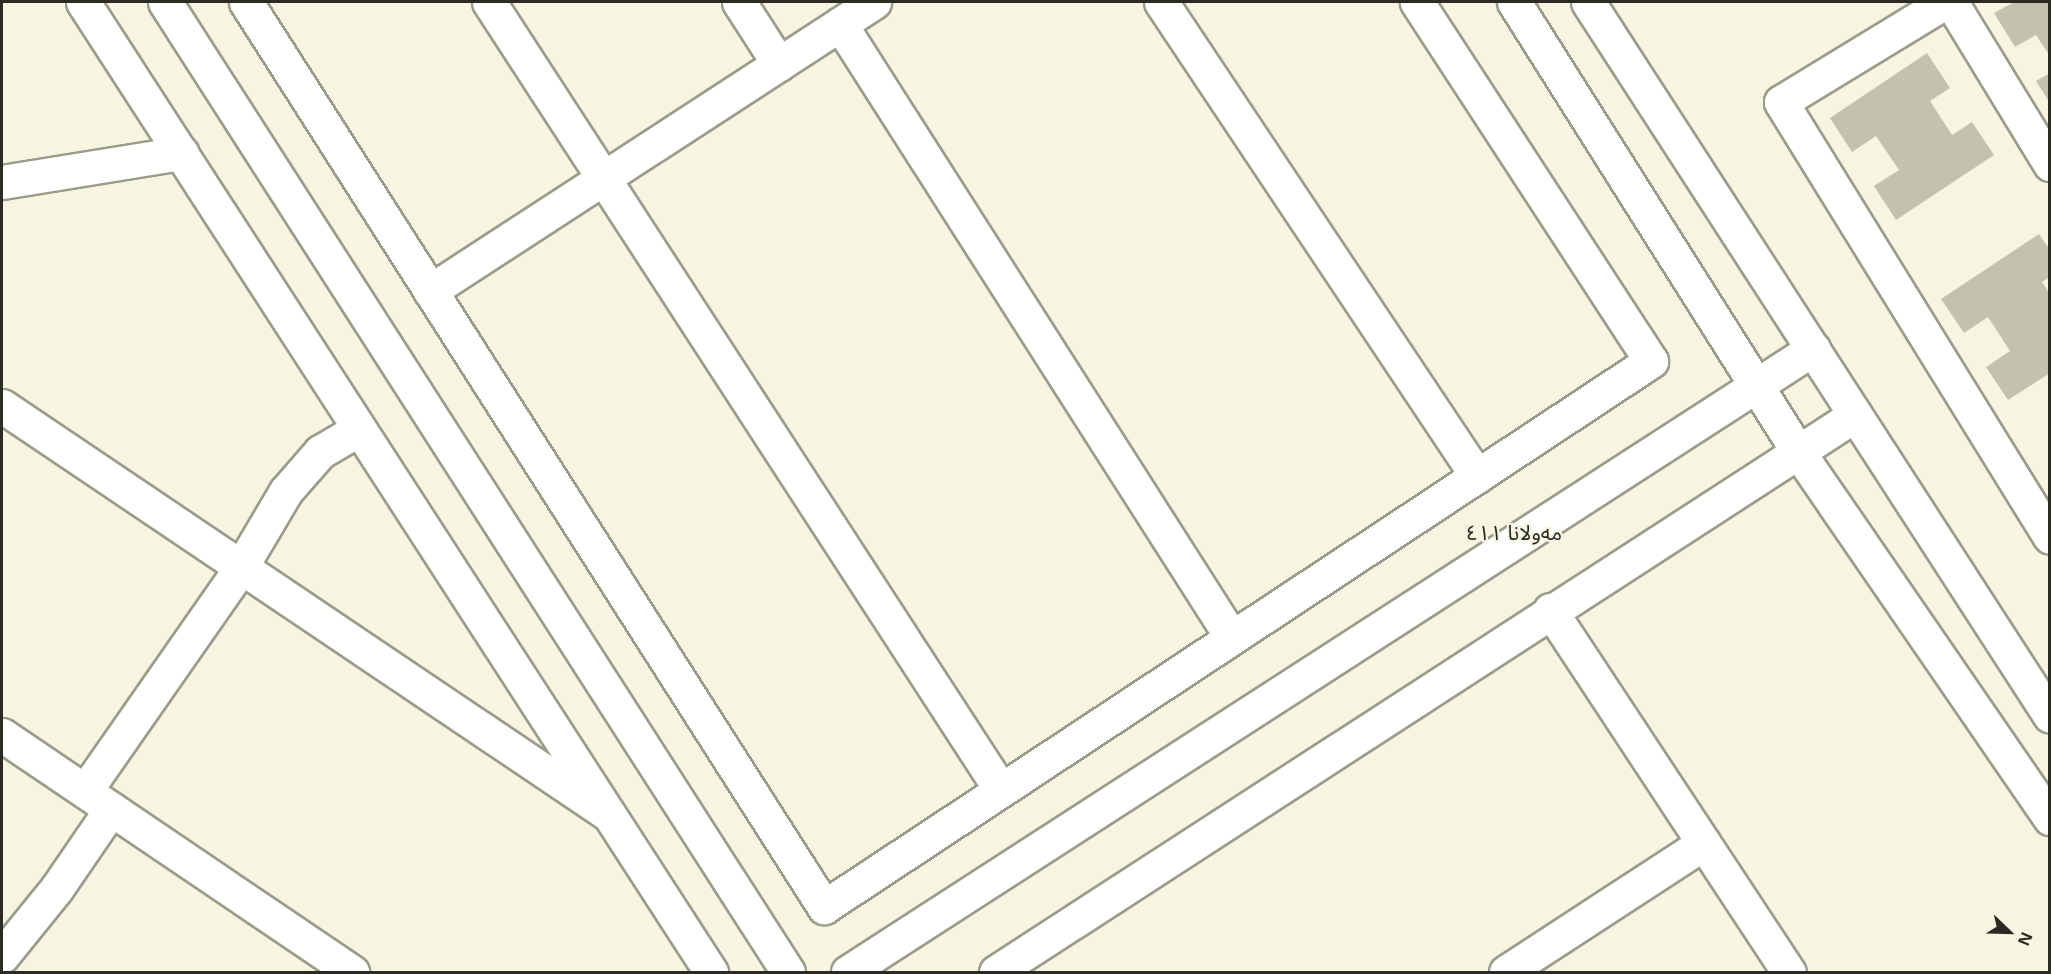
<!DOCTYPE html>
<html>
<head>
<meta charset="utf-8">
<style>
	body { margin:0 }
	#map { position:relative; width:2051px; height:974px; overflow:hidden; background:#f5f5e1; font-family:"Open Sans","Noto Sans Arabic",sans-serif }
	div>[style] { position:absolute }
	.building>* { inset:0; background:#c2c2af }
	.roads { filter:drop-shadow(2px 0 #9c9c8a) drop-shadow(-2px 0 #9c9c8a) drop-shadow(0 2px #9c9c8a) drop-shadow(0 -2px #9c9c8a) }
	.street>* { height:33px; margin:-16.5px; padding:0 16.5px; transform-origin:16.5px; border-radius:16.5px; background:#fff }
	.secondary>* { height:33px; margin:-16.5px; padding:0 16.5px; transform-origin:16.5px; border-radius:16.5px; background:#fff }
	span { translate:-50% -50%; white-space:nowrap; text-align:center; line-height:1.15; -webkit-text-stroke:4.5px #f5f5e1; paint-order:stroke }
	.neighbourhood-label { font-size:21px; color:#2b2b24 }
	.frame { position:absolute; inset:0; border:3px solid #2b2b24; pointer-events:none }
	.north { position:absolute; left:1979px; top:902px; width:60px; height:60px; -webkit-text-stroke:4px #f5f5e1; paint-order:stroke; rotate:113deg; font-size:16px; font-weight:700; line-height:24px; text-align:center; color:#2b2b24 }
	.north::after { content:''; display:block; margin:auto; width:21px; height:27px; background:#2b2b24; clip-path:polygon(50% 0,100% 100%,50% 72%,0 100%) }
</style>
</head>
<body>
<div id="map">
	<div class="building">
		<i style="clip-path:polygon(2014px 2px,2050px 2px,2050px 56px,2036px 35px,2015px 47px,1994px 13px)"></i>
		<i style="clip-path:polygon(1927px 53px,1950px 88px,1930px 101px,1952px 135px,1972px 122px,1994px 155px,1896px 220px,1874px 186px,1899px 170px,1876px 136px,1852px 152px,1830px 118px)"></i>
		<i style="clip-path:polygon(2050px 73px,2050px 103px,2036px 81px)"></i>
		<i style="clip-path:polygon(2039px 234px,2050px 250px,2050px 277px,2042px 282px,2050px 294px,2050px 373px,2008px 400px,1986px 367px,2010px 351px,1988px 317px,1964px 333px,1941px 299px)"></i>
	</div>
	<div class="roads">
		<div class="street">
			<i style="left:246px;top:2px;width:1074px;rotate:57.43deg"></i>
			<i style="left:824px;top:907px;width:991px;rotate:-33.43deg"></i>
			<i style="left:1651px;top:361px;width:429px;rotate:-123.1deg"></i>
			<i style="left:489px;top:2px;width:940px;rotate:56.99deg"></i>
			<i style="left:739px;top:2px;width:74px;rotate:57.2deg"></i>
			<i style="left:1161px;top:2px;width:570px;rotate:56.31deg"></i>
			<i style="left:1945px;top:2px;width:192px;rotate:148.6deg"></i>
			<i style="left:1781px;top:102px;width:511px;rotate:58.27deg"></i>
			<i style="left:1951px;top:2px;width:190px;rotate:58.6deg"></i>
			<i style="left:840px;top:24px;width:728px;rotate:57.44deg"></i>
			<i style="left:2px;top:182px;width:182px;rotate:-9.2deg"></i>
			<i style="left:430px;top:291px;width:530px;rotate:-33.06deg"></i>
			<i style="left:2px;top:406px;width:731px;rotate:33.95deg"></i>
			<i style="left:1550px;top:610px;width:434px;rotate:56.6deg"></i>
			<i style="left:2px;top:735px;width:423px;rotate:34.1deg"></i>
			<i style="left:85px;top:791px;width:273px;rotate:-55.1deg"></i>
			<i style="left:241px;top:567px;width:88px;rotate:-59.4deg"></i>
			<i style="left:286px;top:491px;width:52px;rotate:-48.9deg"></i>
			<i style="left:320px;top:452px;width:45px;rotate:-30.5deg"></i>
			<i style="left:2px;top:956px;width:87px;rotate:-51deg"></i>
			<i style="left:57px;top:888px;width:96px;rotate:-55.6deg"></i>
			<i style="left:848px;top:972px;width:1149px;rotate:-32.85deg"></i>
			<i style="left:996px;top:972px;width:1024px;rotate:-32.96deg"></i>
			<i style="left:1506px;top:972px;width:236px;rotate:-33.1deg"></i>
		</div>
		<div class="secondary">
			<i style="left:83px;top:2px;width:1156px;rotate:57.08deg"></i>
			<i style="left:165px;top:2px;width:1153px;rotate:57.29deg"></i>
			<i style="left:1514px;top:2px;width:530px;rotate:57.72deg"></i>
			<i style="left:1797px;top:450px;width:447px;rotate:55.5deg"></i>
			<i style="left:1588px;top:2px;width:850px;rotate:57.09deg"></i>
		</div>
	</div>
	<div class="neighbourhood-label">
		<span style="left:1514px;top:532px">مەولانا ٤١١</span>
	</div>
	<div class="frame"></div>
	<div class="north">N</div>
</div>
</body>
</html>
